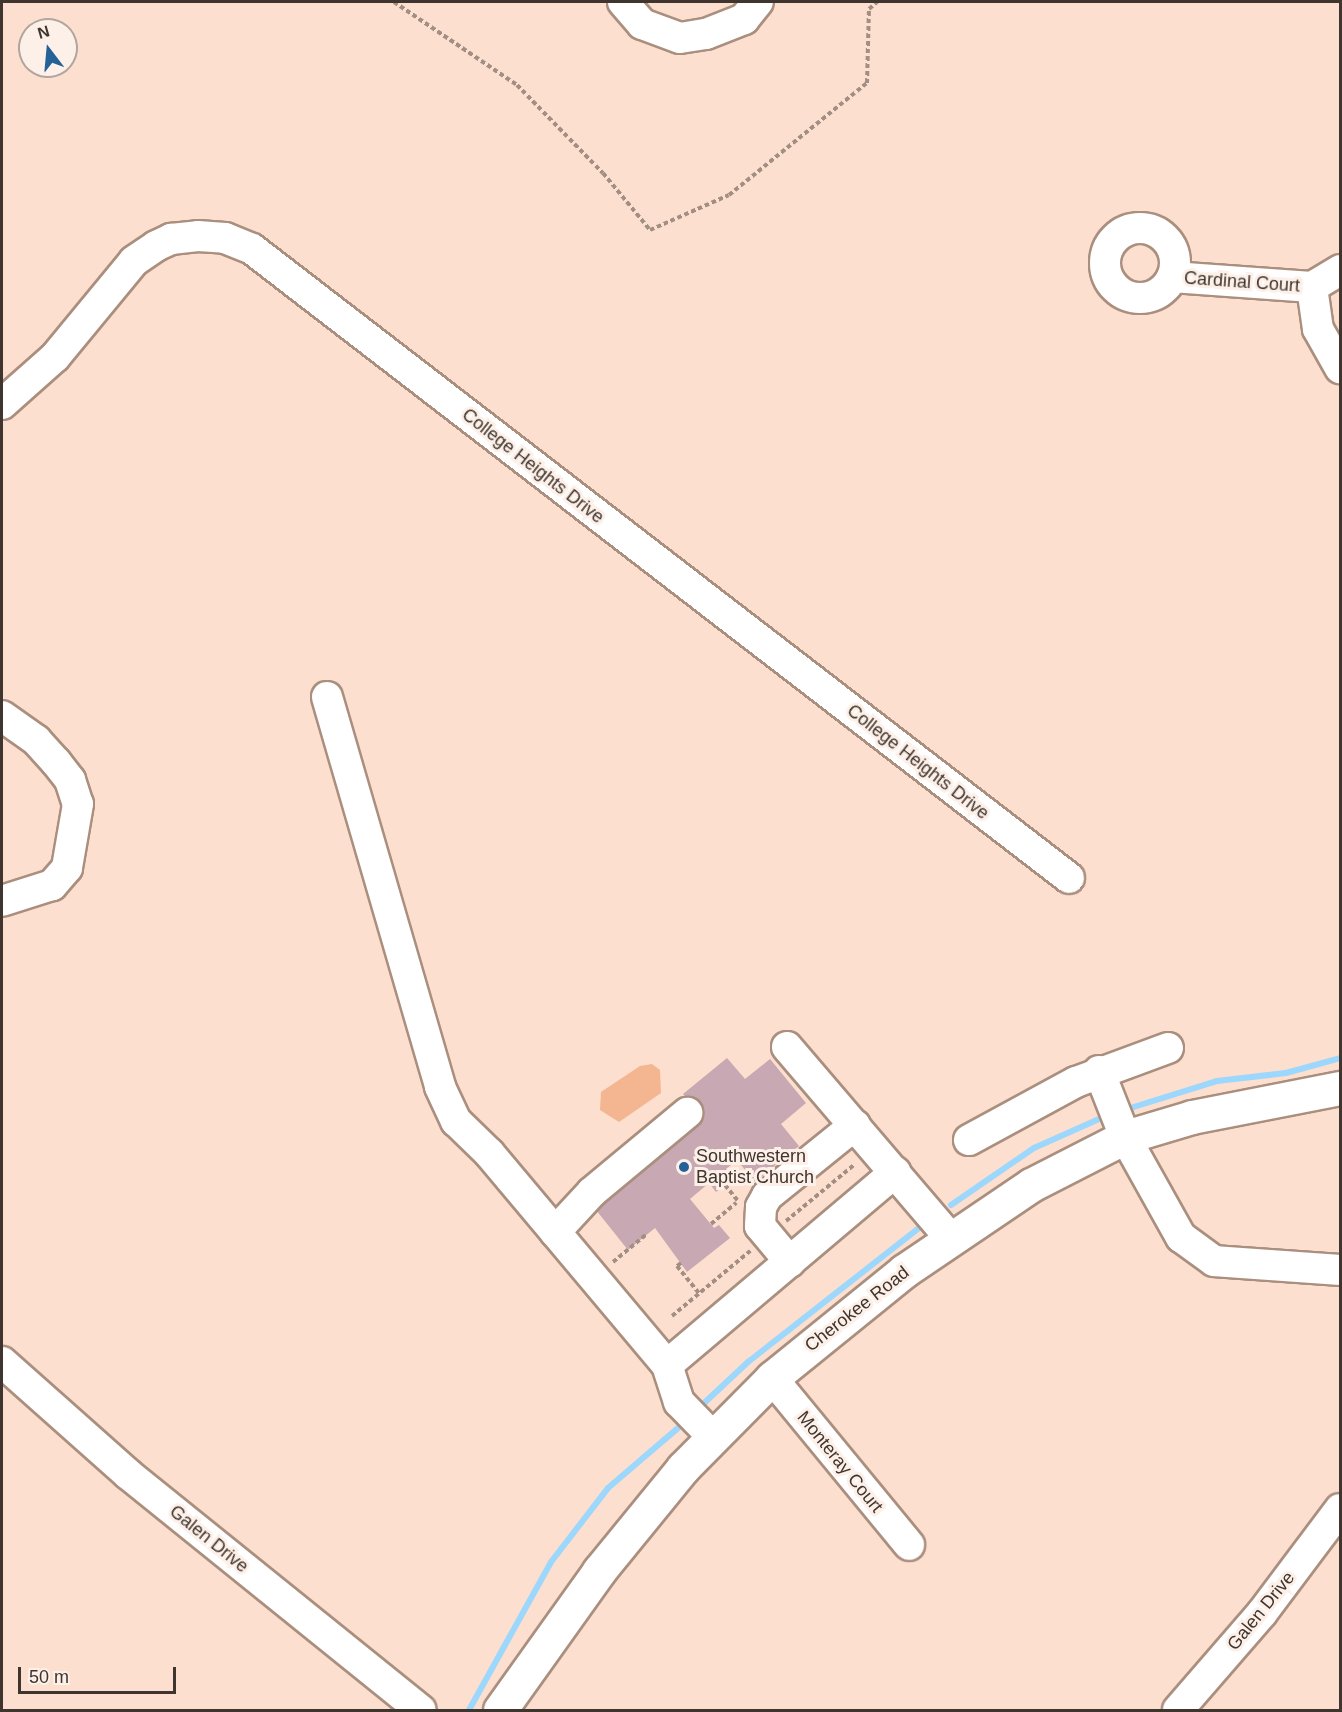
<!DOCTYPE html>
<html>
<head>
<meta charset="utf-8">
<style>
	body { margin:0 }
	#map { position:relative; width:1342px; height:1712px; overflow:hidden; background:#fcdfce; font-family:Arial,sans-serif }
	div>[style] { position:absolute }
	.green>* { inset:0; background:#f3b690 }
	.stream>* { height:6px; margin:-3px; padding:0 3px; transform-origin:3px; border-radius:3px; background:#9cd7fd }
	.building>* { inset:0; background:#c8a8b2 }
	.path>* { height:4px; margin-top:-2px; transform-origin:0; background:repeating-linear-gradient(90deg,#a28e82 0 4.5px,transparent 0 7.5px) }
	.roads { filter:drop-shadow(2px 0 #aa8f7f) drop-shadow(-2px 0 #aa8f7f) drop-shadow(0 2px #aa8f7f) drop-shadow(0 -2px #aa8f7f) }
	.minor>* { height:30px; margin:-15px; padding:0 15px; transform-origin:15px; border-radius:15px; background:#fff }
	.minor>.ring { margin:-15px; padding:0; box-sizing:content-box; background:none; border:30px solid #fff; border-radius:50% }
	.major>* { height:33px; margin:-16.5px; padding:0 16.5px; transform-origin:16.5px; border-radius:16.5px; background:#fff }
	.dots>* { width:16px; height:16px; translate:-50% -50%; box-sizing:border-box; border:3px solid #fcf0e9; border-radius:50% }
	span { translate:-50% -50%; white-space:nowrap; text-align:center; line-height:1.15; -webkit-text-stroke:6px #fcf0e9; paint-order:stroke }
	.street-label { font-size:18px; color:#40352e }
	.poi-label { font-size:18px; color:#40352e }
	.left { translate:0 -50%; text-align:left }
	.frame { position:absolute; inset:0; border:3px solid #40352e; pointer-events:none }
	.north { position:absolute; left:18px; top:18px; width:60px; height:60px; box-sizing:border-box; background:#fcf0e9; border:2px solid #b1a59e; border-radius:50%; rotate:344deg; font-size:16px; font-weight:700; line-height:24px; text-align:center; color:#40352e }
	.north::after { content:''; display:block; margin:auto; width:21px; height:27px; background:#246198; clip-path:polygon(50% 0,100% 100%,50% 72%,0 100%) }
	.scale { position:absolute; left:18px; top:1667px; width:158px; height:27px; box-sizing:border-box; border:3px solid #40352e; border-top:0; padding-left:8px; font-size:18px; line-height:21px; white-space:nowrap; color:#40352e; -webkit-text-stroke:4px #fcf0e9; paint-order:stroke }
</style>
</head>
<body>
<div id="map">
	<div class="green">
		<i style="clip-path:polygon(652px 1064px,660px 1070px,661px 1093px,619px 1122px,600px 1110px,601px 1092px,640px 1066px)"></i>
	</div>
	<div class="stream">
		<i style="left:1124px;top:1110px;width:97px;rotate:-17.3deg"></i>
		<i style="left:1217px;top:1081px;width:69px;rotate:-6.6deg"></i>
		<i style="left:1286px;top:1073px;width:56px;rotate:-15.5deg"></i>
		<i style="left:951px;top:1205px;width:101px;rotate:-34.5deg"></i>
		<i style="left:1034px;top:1148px;width:81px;rotate:-24deg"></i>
		<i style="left:702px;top:1405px;width:63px;rotate:-43.1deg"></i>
		<i style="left:748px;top:1362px;width:217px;rotate:-38.1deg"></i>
		<i style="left:469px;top:1710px;width:169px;rotate:-61deg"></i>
		<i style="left:551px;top:1562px;width:93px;rotate:-52.4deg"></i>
		<i style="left:608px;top:1488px;width:92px;rotate:-40.6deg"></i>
	</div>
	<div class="building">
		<i style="clip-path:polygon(727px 1058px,745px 1079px,770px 1059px,806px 1103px,781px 1124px,799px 1146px,755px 1182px,737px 1160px,726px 1169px,733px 1178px,716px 1192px,709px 1183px,690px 1199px,714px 1228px,719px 1225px,730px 1238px,687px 1272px,655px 1228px,628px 1250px,592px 1205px,702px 1116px,683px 1094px)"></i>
	</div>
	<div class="path">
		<i style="left:394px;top:2px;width:148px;rotate:34deg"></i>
		<i style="left:517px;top:85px;width:123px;rotate:45.7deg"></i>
		<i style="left:603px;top:173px;width:74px;rotate:50.5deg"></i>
		<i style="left:650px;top:230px;width:86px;rotate:-23.9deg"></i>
		<i style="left:729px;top:195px;width:178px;rotate:-39.1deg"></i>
		<i style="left:867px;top:83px;width:74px;rotate:-88.5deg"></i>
		<i style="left:869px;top:9px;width:11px;rotate:-41deg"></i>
		<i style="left:725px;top:1185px;width:21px;rotate:51deg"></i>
		<i style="left:786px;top:1221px;width:88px;rotate:-39.5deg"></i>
		<i style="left:711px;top:1224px;width:33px;rotate:-40deg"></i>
		<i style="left:613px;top:1262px;width:45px;rotate:-39.6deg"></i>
		<i style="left:681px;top:1263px;width:5px;rotate:143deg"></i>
		<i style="left:677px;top:1266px;width:35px;rotate:51deg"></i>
		<i style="left:672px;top:1316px;width:102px;rotate:-39.8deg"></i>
	</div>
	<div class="roads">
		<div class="minor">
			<i style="left:623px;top:2px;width:29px;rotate:49deg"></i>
			<i style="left:642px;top:24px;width:40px;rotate:20.2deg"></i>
			<i style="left:680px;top:38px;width:26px;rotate:-9deg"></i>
			<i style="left:706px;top:34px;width:41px;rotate:-21.5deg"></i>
			<i style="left:744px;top:19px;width:22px;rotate:-51deg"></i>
			<i class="ring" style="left:1105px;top:228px;width:40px;height:40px"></i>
			<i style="left:1172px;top:277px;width:140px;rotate:4.1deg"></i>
			<i style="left:1312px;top:287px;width:42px;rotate:81.9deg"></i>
			<i style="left:1318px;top:329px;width:45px;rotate:60.6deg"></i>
			<i style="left:1312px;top:287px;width:33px;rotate:-31deg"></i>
			<i style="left:2px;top:404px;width:71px;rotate:-41.6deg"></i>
			<i style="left:55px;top:357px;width:124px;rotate:-50.5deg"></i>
			<i style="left:134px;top:261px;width:27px;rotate:-34deg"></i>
			<i style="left:156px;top:246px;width:17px;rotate:-25deg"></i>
			<i style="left:171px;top:239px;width:27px;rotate:-6deg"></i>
			<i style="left:198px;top:236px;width:27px;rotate:4deg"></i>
			<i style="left:225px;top:238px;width:29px;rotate:22deg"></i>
			<i style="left:252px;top:249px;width:1031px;rotate:37.59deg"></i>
			<i style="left:327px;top:697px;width:406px;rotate:73.8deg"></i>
			<i style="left:440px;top:1087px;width:38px;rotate:65deg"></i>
			<i style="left:456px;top:1121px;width:46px;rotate:44.1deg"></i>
			<i style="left:489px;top:1153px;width:277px;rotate:50deg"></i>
			<i style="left:667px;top:1365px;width:39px;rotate:72deg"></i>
			<i style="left:679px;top:1402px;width:50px;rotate:45.8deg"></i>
			<i style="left:2px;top:716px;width:42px;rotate:35.2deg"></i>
			<i style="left:36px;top:740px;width:30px;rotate:48deg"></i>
			<i style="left:56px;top:762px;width:23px;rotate:52deg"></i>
			<i style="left:70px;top:780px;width:25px;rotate:72deg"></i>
			<i style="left:78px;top:804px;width:65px;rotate:99.8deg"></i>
			<i style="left:67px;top:868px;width:23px;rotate:131deg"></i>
			<i style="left:52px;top:885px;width:52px;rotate:162.3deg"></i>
			<i style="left:787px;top:1047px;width:251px;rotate:49.5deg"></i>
			<i style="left:1099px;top:1071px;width:71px;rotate:68.5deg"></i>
			<i style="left:1125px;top:1137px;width:115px;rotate:60.8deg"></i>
			<i style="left:1181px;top:1237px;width:41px;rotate:36deg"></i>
			<i style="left:1214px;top:1261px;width:126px;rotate:4.1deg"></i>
			<i style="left:969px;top:1140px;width:122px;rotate:-28.5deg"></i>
			<i style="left:1076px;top:1082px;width:98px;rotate:-20.3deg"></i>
			<i style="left:555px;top:1232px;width:54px;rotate:-47.2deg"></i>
			<i style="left:592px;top:1192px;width:124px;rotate:-39.7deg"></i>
			<i style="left:790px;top:1262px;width:47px;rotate:-129.8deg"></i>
			<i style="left:760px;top:1226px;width:19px;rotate:-87deg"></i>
			<i style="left:761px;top:1207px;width:13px;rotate:-61deg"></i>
			<i style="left:767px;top:1196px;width:113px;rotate:-38.9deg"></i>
			<i style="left:2px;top:1362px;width:169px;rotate:41.6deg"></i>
			<i style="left:128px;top:1474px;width:376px;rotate:38.9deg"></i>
			<i style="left:667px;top:1365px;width:299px;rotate:-40.2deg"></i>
			<i style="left:772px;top:1378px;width:216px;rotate:50.6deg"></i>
			<i style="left:1178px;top:1710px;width:128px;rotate:-49.1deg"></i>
			<i style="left:1262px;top:1613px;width:130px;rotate:-53.1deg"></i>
		</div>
		<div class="major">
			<i style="left:500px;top:1710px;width:171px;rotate:-54.5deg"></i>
			<i style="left:599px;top:1571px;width:133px;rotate:-50.8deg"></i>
			<i style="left:683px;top:1468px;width:127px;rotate:-45.3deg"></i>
			<i style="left:772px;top:1378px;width:170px;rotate:-39deg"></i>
			<i style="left:904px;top:1271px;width:153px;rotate:-34.1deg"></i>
			<i style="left:1031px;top:1185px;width:106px;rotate:-27.1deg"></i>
			<i style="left:1125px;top:1137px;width:70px;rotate:-16.6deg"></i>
			<i style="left:1192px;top:1117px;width:151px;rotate:-11.1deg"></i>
		</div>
	</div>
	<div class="dots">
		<i style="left:684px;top:1167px;background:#246198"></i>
	</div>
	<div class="street-label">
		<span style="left:1242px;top:282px;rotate:4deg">Cardinal Court</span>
		<span style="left:533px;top:466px;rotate:38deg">College Heights Drive</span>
		<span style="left:918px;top:762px;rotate:38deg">College Heights Drive</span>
		<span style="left:857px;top:1309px;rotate:-38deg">Cherokee Road</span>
		<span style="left:840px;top:1462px;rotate:51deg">Monteray Court</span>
		<span style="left:209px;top:1539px;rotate:39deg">Galen Drive</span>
		<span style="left:1261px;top:1611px;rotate:-51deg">Galen Drive</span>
	</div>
	<div class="poi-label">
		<span class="left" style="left:696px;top:1167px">Southwestern<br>Baptist Church</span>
	</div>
	<div class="frame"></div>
	<div class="north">N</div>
	<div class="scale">50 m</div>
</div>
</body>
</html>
